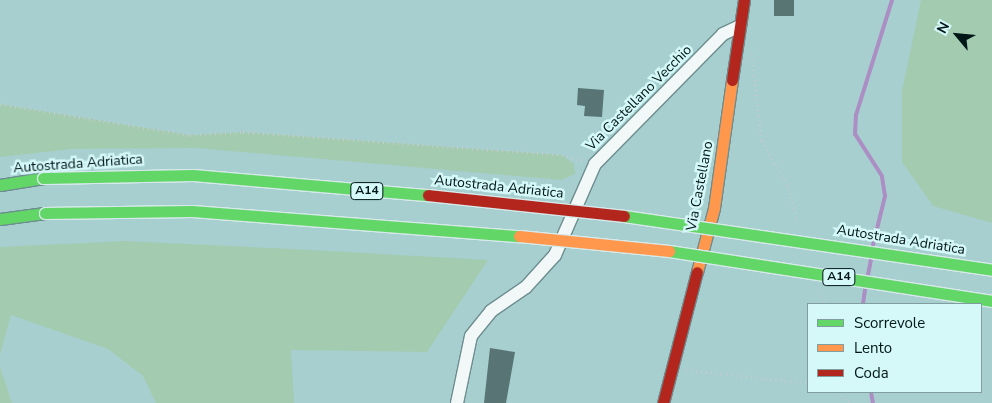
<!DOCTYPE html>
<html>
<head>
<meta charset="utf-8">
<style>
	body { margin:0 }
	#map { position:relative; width:992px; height:403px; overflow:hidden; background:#a7cfd0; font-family:"Nunito Sans",sans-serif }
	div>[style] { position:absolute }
	.green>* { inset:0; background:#a3cbb0 }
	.stream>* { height:4px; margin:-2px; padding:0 2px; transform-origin:2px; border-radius:2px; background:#ab8ec3 }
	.building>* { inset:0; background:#587474; transform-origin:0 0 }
	.path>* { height:2.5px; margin-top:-1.25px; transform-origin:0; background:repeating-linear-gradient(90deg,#c0cccd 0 1px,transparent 0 5px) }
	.roads { filter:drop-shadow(1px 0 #6d8d8f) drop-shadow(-1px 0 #6d8d8f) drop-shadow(0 1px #6d8d8f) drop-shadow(0 -1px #6d8d8f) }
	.street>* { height:12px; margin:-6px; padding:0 6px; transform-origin:6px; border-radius:6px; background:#f2f8f8 }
	.fast>* { height:11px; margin:-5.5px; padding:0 5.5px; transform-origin:5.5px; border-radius:5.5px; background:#63d668 }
	.slow>* { height:11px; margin:-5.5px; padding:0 5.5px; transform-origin:5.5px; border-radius:5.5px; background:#ff974d }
	.jam>* { height:11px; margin:-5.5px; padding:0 5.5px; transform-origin:5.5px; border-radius:5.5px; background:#b3261e }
	.bridges { filter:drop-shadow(1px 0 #d7e9ea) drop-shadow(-1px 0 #d7e9ea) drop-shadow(0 1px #d7e9ea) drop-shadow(0 -1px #d7e9ea) }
	.fast-bridge>* { height:11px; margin:-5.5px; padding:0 5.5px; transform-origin:5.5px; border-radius:5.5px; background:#63d668 }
	.slow-bridge>* { height:11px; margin:-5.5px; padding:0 5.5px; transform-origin:5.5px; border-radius:5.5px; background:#ff974d }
	.jam-bridge>* { height:11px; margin:-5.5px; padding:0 5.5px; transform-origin:5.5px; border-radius:5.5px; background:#b3261e }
	span { translate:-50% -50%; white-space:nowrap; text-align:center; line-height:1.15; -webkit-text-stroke:5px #d5f8f9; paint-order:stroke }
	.shield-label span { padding:1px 4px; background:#d5f8f9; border:1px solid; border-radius:4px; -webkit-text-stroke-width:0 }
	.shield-label { font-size:12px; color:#001617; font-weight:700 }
	.street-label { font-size:14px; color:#001617 }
	.legend { position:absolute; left:807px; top:303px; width:175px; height:90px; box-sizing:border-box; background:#d5f8f9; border:1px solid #809e9f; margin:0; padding:6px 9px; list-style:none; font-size:15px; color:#001617 }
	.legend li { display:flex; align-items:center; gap:10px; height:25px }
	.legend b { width:25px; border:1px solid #809e9f }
	.north { position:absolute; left:932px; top:10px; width:50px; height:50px; -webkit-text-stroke:4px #d5f8f9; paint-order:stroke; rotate:298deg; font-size:14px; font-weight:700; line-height:20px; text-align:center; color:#001617 }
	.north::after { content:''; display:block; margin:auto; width:18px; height:22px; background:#001617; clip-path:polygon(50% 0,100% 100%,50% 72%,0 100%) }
</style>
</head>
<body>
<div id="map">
	<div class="green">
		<i style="clip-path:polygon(921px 0,992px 0,992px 223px,933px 206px,902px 162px,902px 91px)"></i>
		<i style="clip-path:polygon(0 104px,190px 135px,243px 132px,562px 155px,574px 164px,575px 174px,561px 180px,196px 148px,72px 149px,0 157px)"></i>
		<i style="clip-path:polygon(125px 241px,293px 249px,488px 260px,427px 352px,291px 350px,294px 403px,156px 403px,143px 376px,108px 349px,11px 315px,0 355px,0 247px)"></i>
		<i style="clip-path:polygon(0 367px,12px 403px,0 403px)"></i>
	</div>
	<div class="stream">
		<i style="left:873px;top:245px;width:50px;rotate:-76.2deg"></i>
		<i style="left:885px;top:196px;width:20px;rotate:-99deg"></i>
		<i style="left:882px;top:176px;width:50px;rotate:-122.7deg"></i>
		<i style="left:855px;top:134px;width:19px;rotate:-87deg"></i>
		<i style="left:856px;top:115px;width:121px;rotate:-72.6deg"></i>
		<i style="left:868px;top:275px;width:15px;rotate:-79deg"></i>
		<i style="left:863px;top:304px;width:15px;rotate:-82deg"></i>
		<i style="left:871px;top:392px;width:11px;rotate:80deg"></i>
	</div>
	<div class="building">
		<i style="left:774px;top:0;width:20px;height:16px"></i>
		<i style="clip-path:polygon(578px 88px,604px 90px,602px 117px,584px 116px,585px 106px,577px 105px)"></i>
		<i style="clip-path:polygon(490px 348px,515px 352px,506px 403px,484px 403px)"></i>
	</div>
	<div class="path">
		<i style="left:752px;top:55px;width:87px;rotate:83.4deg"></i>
		<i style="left:762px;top:141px;width:54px;rotate:60.1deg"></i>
		<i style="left:789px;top:188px;width:35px;rotate:75deg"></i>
		<i style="left:0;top:104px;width:193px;rotate:9.3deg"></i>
		<i style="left:190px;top:135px;width:53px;rotate:-3.2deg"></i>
		<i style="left:243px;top:132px;width:320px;rotate:4.1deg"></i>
		<i style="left:562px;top:155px;width:23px;rotate:15deg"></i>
		<i style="left:818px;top:292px;width:16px;rotate:50deg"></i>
		<i style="left:807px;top:351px;width:1px;rotate:45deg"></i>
		<i style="left:686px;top:370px;width:123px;rotate:6.1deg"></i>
		<i style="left:837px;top:392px;width:17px;rotate:40deg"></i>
	</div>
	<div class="roads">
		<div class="street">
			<i style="left:457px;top:403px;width:68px;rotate:-78.2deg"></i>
			<i style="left:471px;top:336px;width:32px;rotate:-51deg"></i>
			<i style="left:491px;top:311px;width:42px;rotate:-34.4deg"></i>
			<i style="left:526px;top:287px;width:43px;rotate:-47.8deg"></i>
			<i style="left:555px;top:255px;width:99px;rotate:-66.3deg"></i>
			<i style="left:595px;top:164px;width:182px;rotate:-45.4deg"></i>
			<i style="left:723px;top:34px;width:19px;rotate:-25deg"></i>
		</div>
		<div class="fast">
			<i style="left:0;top:185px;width:44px;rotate:-9.2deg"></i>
			<i style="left:0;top:219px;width:45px;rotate:-7.6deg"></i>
		</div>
		<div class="slow">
			<i style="left:697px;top:272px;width:66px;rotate:-75.1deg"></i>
			<i style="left:714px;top:208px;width:129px;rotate:-82deg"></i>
		</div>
		<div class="jam">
			<i style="left:732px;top:80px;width:81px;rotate:-81.5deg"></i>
			<i style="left:663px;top:403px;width:135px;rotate:-75.5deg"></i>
		</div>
	</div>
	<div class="bridges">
		<div class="fast-bridge">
			<i style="left:43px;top:178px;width:150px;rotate:-1.1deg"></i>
			<i style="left:193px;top:175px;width:236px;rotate:4.9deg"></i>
			<i style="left:45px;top:213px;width:147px;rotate:-0.8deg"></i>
			<i style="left:192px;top:211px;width:328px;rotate:4.4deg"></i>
			<i style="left:624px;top:216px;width:372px;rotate:8.3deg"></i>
			<i style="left:669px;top:251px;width:327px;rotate:8.8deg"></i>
		</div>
		<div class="slow-bridge">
			<i style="left:519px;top:236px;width:151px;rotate:5.7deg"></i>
		</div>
		<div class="jam-bridge">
			<i style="left:428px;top:195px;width:197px;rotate:6.1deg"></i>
		</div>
	</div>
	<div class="shield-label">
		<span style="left:367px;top:191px">A14</span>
		<span style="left:839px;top:277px">A14</span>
	</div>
	<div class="street-label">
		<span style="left:639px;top:98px;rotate:-45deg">Via Castellano Vecchio</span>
		<span style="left:78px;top:164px;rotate:-4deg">Autostrada Adriatica</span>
		<span style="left:700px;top:186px;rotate:-79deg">Via Castellano</span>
		<span style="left:499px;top:187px;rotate:6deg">Autostrada Adriatica</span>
		<span style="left:901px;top:240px;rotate:9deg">Autostrada Adriatica</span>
	</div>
	<ul class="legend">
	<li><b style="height:6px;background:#63d668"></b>Scorrevole</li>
	<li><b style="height:6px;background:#ff974d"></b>Lento</li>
	<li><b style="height:6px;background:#b3261e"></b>Coda</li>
	</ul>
	<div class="north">N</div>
</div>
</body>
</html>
